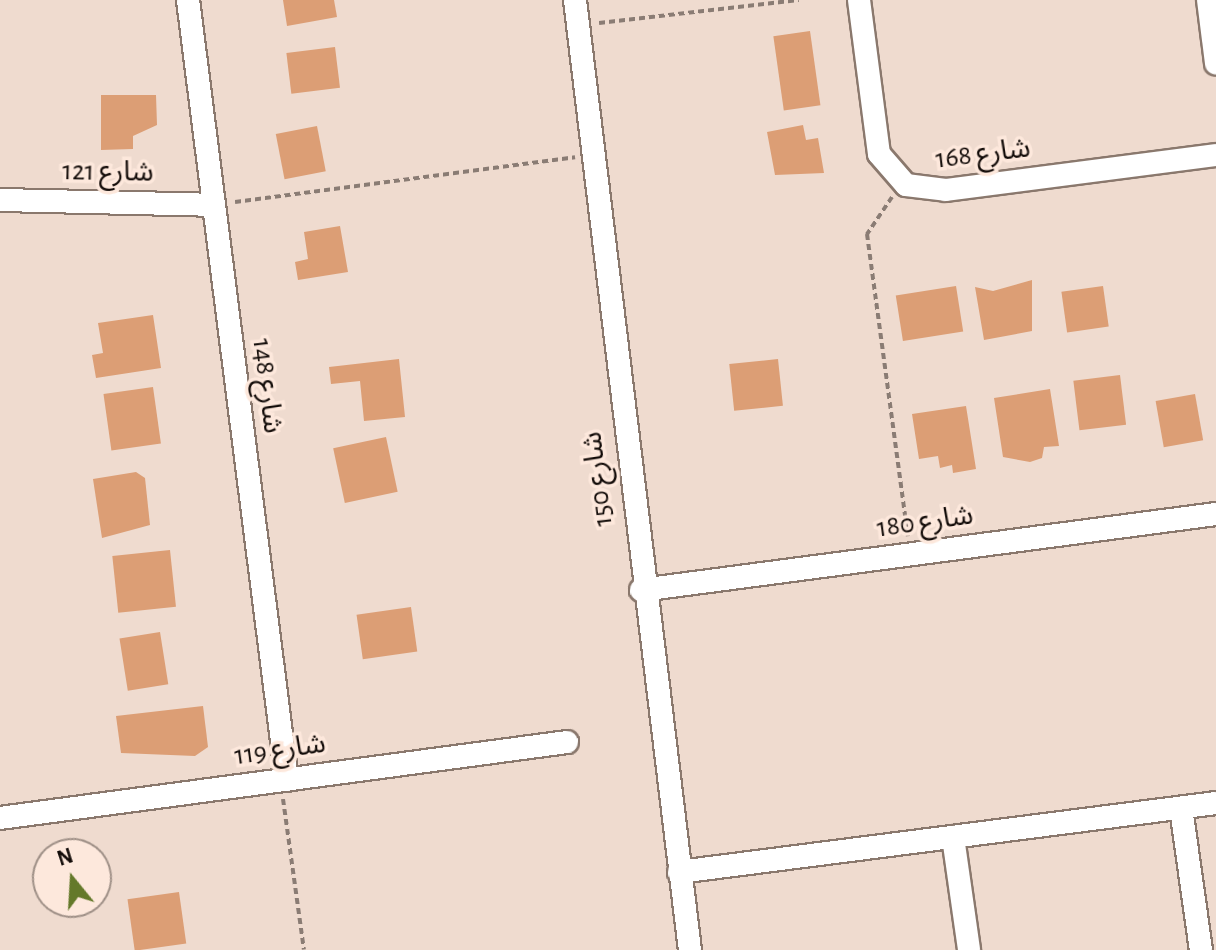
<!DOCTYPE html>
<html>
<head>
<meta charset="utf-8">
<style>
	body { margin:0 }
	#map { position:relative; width:1216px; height:950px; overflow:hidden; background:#efdbcf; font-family:"Alegreya Sans","Noto Sans Arabic",sans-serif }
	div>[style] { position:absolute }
	.building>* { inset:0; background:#dc9e75; transform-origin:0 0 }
	.path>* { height:4px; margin-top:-2px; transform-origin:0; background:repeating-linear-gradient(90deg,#8a7c74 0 6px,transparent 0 10px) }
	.roads { filter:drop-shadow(2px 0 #8a786d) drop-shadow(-2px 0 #8a786d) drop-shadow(0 2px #8a786d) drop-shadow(0 -2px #8a786d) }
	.minor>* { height:22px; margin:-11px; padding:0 11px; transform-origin:11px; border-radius:11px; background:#fff }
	span { translate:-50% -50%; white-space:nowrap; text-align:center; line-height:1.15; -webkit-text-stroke:7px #fde8dc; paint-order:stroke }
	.street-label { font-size:28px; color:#120b08 }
	.north { position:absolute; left:32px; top:838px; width:80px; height:80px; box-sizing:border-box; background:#fde8dc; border:2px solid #9f9087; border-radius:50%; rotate:342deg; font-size:22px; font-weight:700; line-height:32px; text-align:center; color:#120b08 }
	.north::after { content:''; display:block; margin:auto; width:28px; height:36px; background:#64792a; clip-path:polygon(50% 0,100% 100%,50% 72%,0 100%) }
</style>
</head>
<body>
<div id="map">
	<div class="building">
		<i style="clip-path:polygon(283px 0,334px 0,337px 17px,287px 26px)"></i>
		<i style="left:810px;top:31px;width:75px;height:37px;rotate:82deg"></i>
		<i style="left:335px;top:47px;width:41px;height:49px;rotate:83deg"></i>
		<i style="clip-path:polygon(101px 95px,156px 95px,157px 125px,133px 136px,133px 149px,101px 150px)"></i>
		<i style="clip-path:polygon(803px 125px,806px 140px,818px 138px,824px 173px,775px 175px,767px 132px)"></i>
		<i style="left:317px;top:126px;width:46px;height:42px;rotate:79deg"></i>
		<i style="clip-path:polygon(340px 226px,348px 272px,298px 280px,295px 262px,308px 259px,304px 232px)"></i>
		<i style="clip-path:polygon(1032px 280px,1032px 331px,984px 340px,975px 287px,993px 291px)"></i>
		<i style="left:956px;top:286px;width:46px;height:61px;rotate:81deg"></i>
		<i style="left:1103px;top:286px;width:41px;height:42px;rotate:82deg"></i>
		<i style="clip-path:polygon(153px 315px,161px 368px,96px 378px,92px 355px,103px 353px,98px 323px)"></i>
		<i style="clip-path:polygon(399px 359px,405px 417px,364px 421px,360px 381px,331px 384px,329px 367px)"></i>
		<i style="left:778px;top:359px;width:47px;height:49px;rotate:84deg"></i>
		<i style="left:1120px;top:375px;width:50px;height:47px;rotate:83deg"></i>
		<i style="left:153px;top:387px;width:57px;height:50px;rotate:82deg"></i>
		<i style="clip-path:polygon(1050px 389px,1059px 446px,1044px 447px,1042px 458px,1030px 462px,1003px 457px,994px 398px)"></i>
		<i style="left:1195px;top:394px;width:47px;height:40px;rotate:80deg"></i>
		<i style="clip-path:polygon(966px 406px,976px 469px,953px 473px,952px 465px,940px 468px,938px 456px,919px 459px,912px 414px)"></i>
		<i style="left:386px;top:437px;width:56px;height:54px;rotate:78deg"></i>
		<i style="clip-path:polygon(136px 472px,145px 478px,150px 525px,102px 538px,93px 479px)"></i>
		<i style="left:170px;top:550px;width:57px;height:58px;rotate:84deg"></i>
		<i style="left:411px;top:607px;width:45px;height:55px;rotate:82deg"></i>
		<i style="left:160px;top:632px;width:53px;height:41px;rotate:81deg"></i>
		<i style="clip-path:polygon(203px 706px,208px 747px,195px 756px,121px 753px,116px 716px)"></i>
		<i style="left:179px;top:892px;width:52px;height:52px;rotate:82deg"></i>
	</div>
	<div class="path">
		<i style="left:599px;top:23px;width:201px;rotate:-6.6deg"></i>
		<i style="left:892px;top:197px;width:45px;rotate:124deg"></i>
		<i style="left:867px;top:234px;width:305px;rotate:82.3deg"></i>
		<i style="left:235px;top:202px;width:343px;rotate:-7.5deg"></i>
		<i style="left:283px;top:799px;width:152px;rotate:82.1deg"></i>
	</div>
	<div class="roads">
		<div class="minor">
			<i style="left:188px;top:0;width:786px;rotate:82.77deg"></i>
			<i style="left:575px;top:0;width:957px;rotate:83.1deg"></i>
			<i style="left:859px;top:0;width:155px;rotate:82.6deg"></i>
			<i style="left:879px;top:154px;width:41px;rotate:48.9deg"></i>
			<i style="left:906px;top:185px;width:40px;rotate:7.1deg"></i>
			<i style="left:946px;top:190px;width:272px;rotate:-7.4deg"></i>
			<i style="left:1208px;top:0;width:64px;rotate:82.8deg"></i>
			<i style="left:0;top:200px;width:214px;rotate:1.3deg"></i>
			<i style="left:641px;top:590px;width:580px;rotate:-7.53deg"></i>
			<i style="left:1181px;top:808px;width:143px;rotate:82deg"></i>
			<i style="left:0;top:818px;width:572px;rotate:-7.63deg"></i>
			<i style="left:953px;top:837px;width:114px;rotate:81.9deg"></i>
			<i style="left:679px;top:872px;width:541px;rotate:-7.32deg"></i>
		</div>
	</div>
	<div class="street-label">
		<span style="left:983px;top:154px;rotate:-7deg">شارع 168</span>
		<span style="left:108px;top:172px;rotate:1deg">شارع 121</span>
		<span style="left:267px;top:386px;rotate:83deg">شارع 148</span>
		<span style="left:598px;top:479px;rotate:-97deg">شارع 150</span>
		<span style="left:925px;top:522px;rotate:-8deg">شارع 180</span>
		<span style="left:280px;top:750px;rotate:-8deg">شارع 119</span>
	</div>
	<div class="north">N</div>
</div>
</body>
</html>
